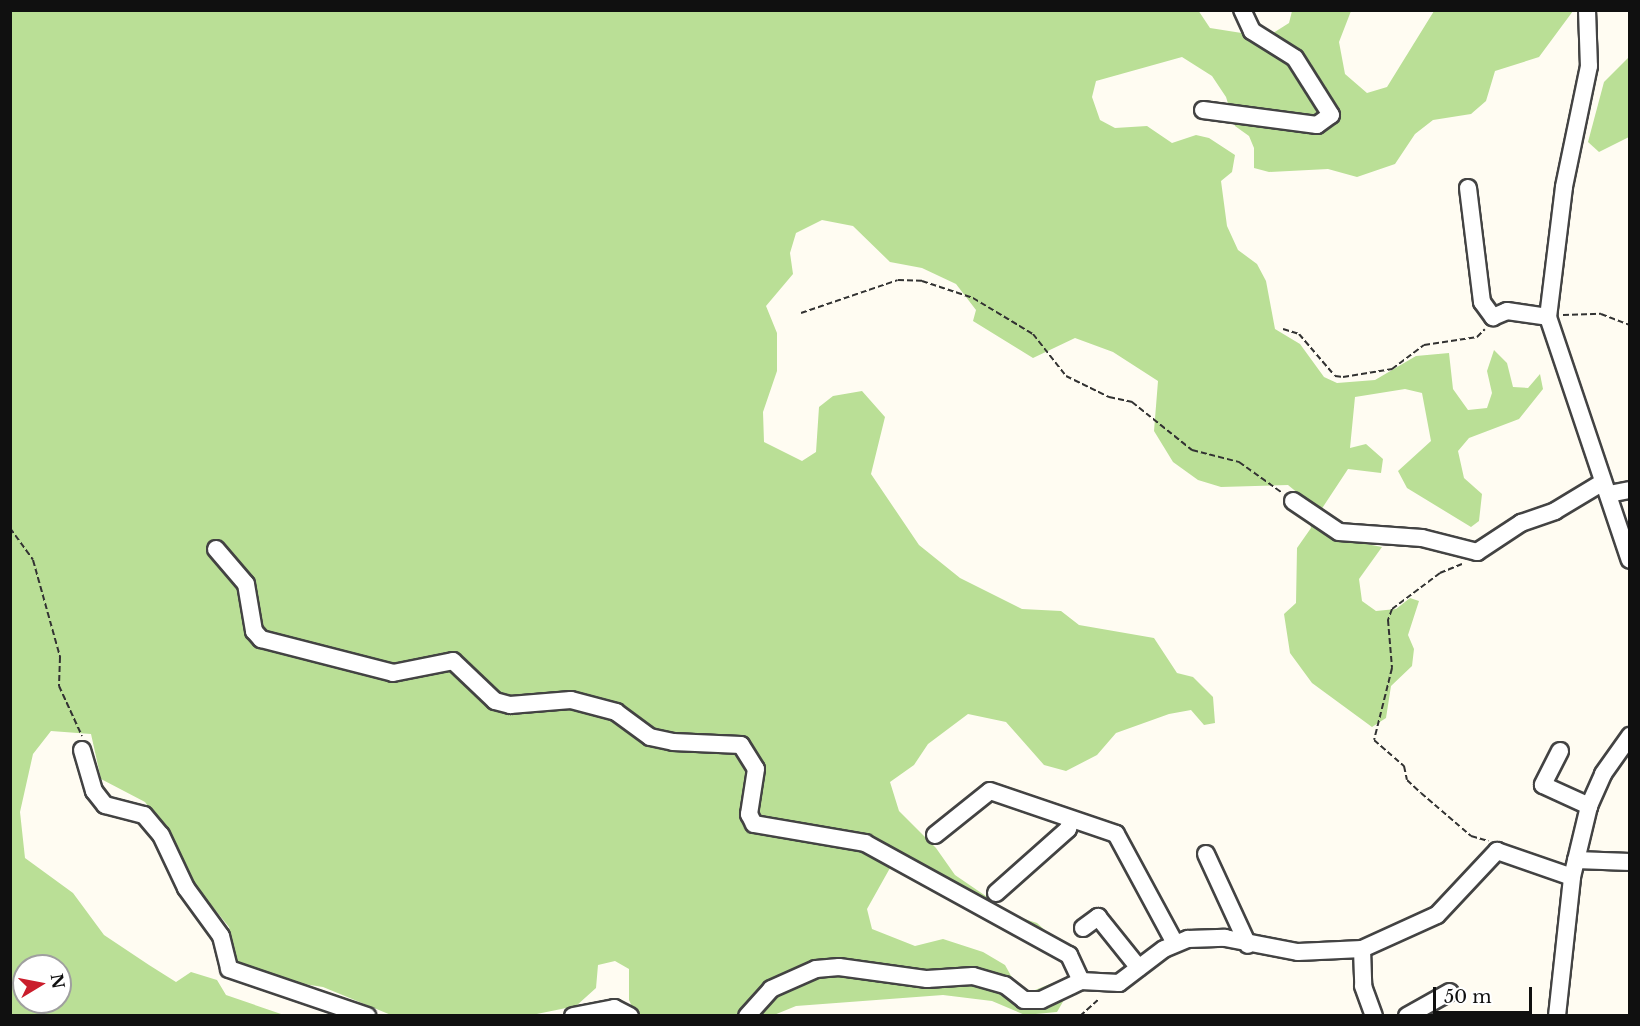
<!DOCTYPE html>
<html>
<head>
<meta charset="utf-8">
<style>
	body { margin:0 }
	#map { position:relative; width:1640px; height:1026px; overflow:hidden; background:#fffcf2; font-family:"Libre Baskerville",serif }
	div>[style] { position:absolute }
	.forest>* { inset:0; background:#badf96 }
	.path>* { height:2px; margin-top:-1px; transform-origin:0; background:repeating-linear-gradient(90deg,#323232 0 6px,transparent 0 9px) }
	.roads { filter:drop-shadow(2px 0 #434343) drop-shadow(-2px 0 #434343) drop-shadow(0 2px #434343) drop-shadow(0 -2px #434343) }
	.minor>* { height:16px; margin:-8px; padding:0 8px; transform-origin:8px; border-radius:8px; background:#fff }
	span { translate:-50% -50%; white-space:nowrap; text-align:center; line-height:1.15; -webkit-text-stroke:6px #fff; paint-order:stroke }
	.frame { position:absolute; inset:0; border:12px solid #101010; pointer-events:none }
	.north { position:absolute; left:12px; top:954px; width:60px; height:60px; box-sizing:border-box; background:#fff; border:2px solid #9f9f9f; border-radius:50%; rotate:80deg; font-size:16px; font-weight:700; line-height:24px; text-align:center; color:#101010 }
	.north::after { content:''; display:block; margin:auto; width:21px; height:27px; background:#ca1d2c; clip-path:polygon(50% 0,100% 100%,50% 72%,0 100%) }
	.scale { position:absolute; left:1433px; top:987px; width:99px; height:27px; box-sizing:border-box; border:3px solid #101010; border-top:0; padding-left:8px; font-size:18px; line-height:21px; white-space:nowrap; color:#101010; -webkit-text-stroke:4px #fff; paint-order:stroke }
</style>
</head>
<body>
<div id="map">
	<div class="forest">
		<i style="clip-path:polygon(evenodd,1198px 10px,1210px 28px,1267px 37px,1289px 23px,1292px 11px,1351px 11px,1339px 42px,1345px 74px,1367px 93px,1387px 87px,1434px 11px,1573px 11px,1539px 57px,1495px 71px,1486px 101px,1471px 114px,1433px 120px,1415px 134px,1395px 164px,1357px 177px,1328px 169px,1269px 172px,1254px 168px,1254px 148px,1249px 136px,1235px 126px,1226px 97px,1212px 76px,1182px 57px,1096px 81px,1092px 97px,1100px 120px,1115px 128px,1147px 126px,1172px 143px,1196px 135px,1209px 138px,1235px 155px,1232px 172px,1221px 181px,1227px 226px,1238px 250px,1257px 264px,1266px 281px,1275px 329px,1300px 344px,1324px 377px,1337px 383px,1375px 380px,1416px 356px,1449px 353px,1453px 389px,1468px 410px,1487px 408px,1492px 393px,1487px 371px,1494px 350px,1507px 363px,1513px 387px,1528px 388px,1540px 374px,1543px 389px,1519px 419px,1469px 438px,1458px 451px,1464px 478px,1482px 494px,1479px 521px,1471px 527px,1407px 488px,1398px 471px,1431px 441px,1422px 393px,1405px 389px,1355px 397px,1350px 448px,1366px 444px,1383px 459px,1381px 473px,1348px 469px,1319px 513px,1323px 528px,1351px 541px,1382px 547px,1359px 579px,1362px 601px,1376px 611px,1396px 609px,1410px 598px,1419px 601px,1408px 635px,1414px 649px,1412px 666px,1391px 686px,1386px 718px,1372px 727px,1312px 683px,1290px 653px,1284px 614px,1296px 603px,1297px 548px,1311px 528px,1305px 499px,1288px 485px,1221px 487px,1198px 480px,1173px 462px,1154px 431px,1158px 381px,1113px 352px,1075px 338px,1033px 358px,973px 321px,976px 310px,956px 284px,922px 268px,890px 262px,853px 226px,822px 220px,796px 233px,790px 253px,793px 274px,766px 306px,777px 333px,777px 371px,763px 412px,764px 442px,802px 461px,816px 452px,819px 407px,833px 396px,862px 391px,885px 417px,871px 474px,919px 545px,960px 578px,1022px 609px,1061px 611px,1079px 625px,1154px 638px,1177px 673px,1193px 677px,1213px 697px,1215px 723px,1204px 725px,1191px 710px,1169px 714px,1116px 733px,1097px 755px,1066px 771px,1044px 765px,1006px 722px,968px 714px,928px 744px,914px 765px,890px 782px,899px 811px,936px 848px,955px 875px,1015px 916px,1037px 923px,1070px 953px,924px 866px,890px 868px,867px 909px,872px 929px,915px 946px,943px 939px,983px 952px,1005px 965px,1015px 983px,1030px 992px,1060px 980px,1068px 993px,1057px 1012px,1025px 1015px,992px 1001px,943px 995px,796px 1006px,774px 1015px,644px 1015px,635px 1013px,629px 1000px,629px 969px,615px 961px,598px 965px,596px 988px,576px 1006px,527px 1016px,391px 1015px,323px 987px,271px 979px,237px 963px,229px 927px,189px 878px,173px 840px,145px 802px,101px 779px,91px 734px,51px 731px,33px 754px,20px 812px,25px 858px,73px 893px,104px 935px,149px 965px,176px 982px,191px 972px,217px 980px,226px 995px,284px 1015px,11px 1015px,10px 11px,1198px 10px,24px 966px,60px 966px,60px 1002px,24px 1002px,24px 966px)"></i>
		<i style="clip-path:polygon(1629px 57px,1629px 137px,1599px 152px,1588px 142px,1604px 82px)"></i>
	</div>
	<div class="path">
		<i style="left:801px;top:313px;width:102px;rotate:-18.8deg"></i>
		<i style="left:898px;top:280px;width:24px;rotate:2deg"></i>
		<i style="left:922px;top:281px;width:54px;rotate:18.4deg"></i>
		<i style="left:973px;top:298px;width:70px;rotate:31deg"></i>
		<i style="left:1033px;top:334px;width:53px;rotate:51.8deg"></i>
		<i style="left:1066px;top:376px;width:48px;rotate:26deg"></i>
		<i style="left:1109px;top:397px;width:24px;rotate:12deg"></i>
		<i style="left:1132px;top:402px;width:77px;rotate:38.7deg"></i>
		<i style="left:1192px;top:450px;width:49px;rotate:14.3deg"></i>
		<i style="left:1239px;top:462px;width:52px;rotate:35.5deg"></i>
		<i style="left:1563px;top:315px;width:38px;rotate:-2deg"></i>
		<i style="left:1601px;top:314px;width:31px;rotate:21deg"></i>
		<i style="left:1283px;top:329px;width:17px;rotate:17deg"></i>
		<i style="left:1299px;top:334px;width:55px;rotate:49.4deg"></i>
		<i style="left:1335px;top:376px;width:8px;rotate:7deg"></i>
		<i style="left:1343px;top:377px;width:50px;rotate:-9.3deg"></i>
		<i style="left:1392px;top:369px;width:40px;rotate:-37deg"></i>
		<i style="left:1424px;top:345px;width:54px;rotate:-8.6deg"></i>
		<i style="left:1477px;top:337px;width:11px;rotate:-45deg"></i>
		<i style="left:10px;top:528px;width:39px;rotate:54deg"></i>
		<i style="left:33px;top:560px;width:101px;rotate:74.4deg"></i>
		<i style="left:60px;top:657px;width:29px;rotate:92deg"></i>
		<i style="left:59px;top:686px;width:55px;rotate:65.3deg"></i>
		<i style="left:1462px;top:564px;width:24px;rotate:158deg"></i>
		<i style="left:1440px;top:573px;width:60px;rotate:143.1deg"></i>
		<i style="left:1392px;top:609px;width:12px;rotate:110deg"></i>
		<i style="left:1388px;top:620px;width:48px;rotate:85.2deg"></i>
		<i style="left:1392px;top:668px;width:74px;rotate:104deg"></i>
		<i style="left:1374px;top:740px;width:40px;rotate:41deg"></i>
		<i style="left:1404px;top:766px;width:14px;rotate:78deg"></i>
		<i style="left:1407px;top:780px;width:19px;rotate:43deg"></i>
		<i style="left:1421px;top:793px;width:66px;rotate:40.7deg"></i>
		<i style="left:1471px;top:836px;width:18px;rotate:16deg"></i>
		<i style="left:1080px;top:1016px;width:27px;rotate:-42deg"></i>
	</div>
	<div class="roads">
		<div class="minor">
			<i style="left:1587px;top:10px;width:56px;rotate:88deg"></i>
			<i style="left:1589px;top:66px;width:124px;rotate:101.7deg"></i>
			<i style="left:1564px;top:187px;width:131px;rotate:97deg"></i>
			<i style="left:1548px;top:317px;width:256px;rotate:71.4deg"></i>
			<i style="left:1203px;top:110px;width:115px;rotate:7.5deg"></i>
			<i style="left:1317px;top:125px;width:17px;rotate:-36deg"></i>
			<i style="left:1331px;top:115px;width:67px;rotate:-122.3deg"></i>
			<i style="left:1295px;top:58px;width:51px;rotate:-147.9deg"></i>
			<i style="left:1252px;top:31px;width:23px;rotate:-115deg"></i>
			<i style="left:1468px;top:188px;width:115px;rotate:83deg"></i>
			<i style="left:1482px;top:302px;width:19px;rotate:54deg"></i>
			<i style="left:1493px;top:317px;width:15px;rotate:-23deg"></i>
			<i style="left:1507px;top:311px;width:41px;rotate:8.3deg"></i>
			<i style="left:1609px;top:494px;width:21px;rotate:-11deg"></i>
			<i style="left:1293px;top:501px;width:55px;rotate:34deg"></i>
			<i style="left:1339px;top:532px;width:83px;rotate:4.1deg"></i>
			<i style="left:1422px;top:538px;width:57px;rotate:14.3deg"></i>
			<i style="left:1477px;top:552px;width:53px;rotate:-33.4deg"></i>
			<i style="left:1521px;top:523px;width:36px;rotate:-19deg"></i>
			<i style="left:1555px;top:511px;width:56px;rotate:-31.1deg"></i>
			<i style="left:216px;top:549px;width:46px;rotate:49.4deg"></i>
			<i style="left:246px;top:584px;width:48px;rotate:80.3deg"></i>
			<i style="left:254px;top:631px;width:11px;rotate:49deg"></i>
			<i style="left:261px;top:639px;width:136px;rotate:14.4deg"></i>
			<i style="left:393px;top:673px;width:61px;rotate:-11.3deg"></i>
			<i style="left:453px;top:661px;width:58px;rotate:43.6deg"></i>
			<i style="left:495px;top:701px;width:16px;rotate:15deg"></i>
			<i style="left:510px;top:705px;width:61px;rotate:-4.7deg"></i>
			<i style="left:571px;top:700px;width:47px;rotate:14.9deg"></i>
			<i style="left:616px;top:712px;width:42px;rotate:36.3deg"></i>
			<i style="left:650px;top:737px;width:24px;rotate:12deg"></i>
			<i style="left:673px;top:742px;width:68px;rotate:2.5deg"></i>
			<i style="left:741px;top:745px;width:28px;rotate:58deg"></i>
			<i style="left:756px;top:769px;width:46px;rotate:98.8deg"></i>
			<i style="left:749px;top:814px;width:11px;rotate:63deg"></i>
			<i style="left:754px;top:824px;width:113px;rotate:9.7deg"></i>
			<i style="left:865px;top:843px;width:233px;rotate:28.8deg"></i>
			<i style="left:1069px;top:955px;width:29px;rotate:65deg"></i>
			<i style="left:82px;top:750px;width:43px;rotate:73.7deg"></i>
			<i style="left:94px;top:791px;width:18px;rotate:52deg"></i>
			<i style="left:105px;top:805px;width:40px;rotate:14.4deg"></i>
			<i style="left:144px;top:815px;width:26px;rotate:50deg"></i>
			<i style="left:161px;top:835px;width:59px;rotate:64.7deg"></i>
			<i style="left:186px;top:888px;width:59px;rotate:53.9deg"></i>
			<i style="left:221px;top:936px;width:34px;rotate:76deg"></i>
			<i style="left:229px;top:969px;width:146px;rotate:18.8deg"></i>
			<i style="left:1560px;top:751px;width:38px;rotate:117deg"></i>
			<i style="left:1543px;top:785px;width:51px;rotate:24.5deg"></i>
			<i style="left:935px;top:835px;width:70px;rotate:-38.7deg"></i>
			<i style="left:990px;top:791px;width:133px;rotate:18.8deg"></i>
			<i style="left:1116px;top:834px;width:124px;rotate:61.6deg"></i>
			<i style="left:1206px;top:854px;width:100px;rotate:65.2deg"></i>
			<i style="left:1576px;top:860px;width:54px;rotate:2.1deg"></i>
			<i style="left:996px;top:893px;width:96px;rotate:-41.6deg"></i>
			<i style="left:1068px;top:829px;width:10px;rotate:-73deg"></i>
			<i style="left:1083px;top:928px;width:19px;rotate:-36deg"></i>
			<i style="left:1098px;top:917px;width:65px;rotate:51.2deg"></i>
			<i style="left:1362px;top:949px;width:37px;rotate:88deg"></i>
			<i style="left:1363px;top:986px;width:32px;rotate:70deg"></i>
			<i style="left:573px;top:1016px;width:42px;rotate:-11deg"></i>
			<i style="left:614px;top:1008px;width:18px;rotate:27deg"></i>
			<i style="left:747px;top:1016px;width:36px;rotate:-48deg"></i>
			<i style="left:771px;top:989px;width:49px;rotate:-24deg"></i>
			<i style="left:816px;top:969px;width:23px;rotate:-5deg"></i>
			<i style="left:839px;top:967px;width:89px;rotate:7.8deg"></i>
			<i style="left:927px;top:979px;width:46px;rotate:-3.7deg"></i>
			<i style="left:973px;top:976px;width:33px;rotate:16deg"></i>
			<i style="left:1005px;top:985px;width:24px;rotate:38deg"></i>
			<i style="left:1024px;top:1000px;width:17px"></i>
			<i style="left:1041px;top:1000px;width:44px;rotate:-25.4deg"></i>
			<i style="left:1081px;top:981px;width:38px;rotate:3deg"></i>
			<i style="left:1119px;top:983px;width:56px;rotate:-37.1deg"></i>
			<i style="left:1164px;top:949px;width:26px;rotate:-23deg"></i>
			<i style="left:1188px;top:939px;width:37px;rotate:-2deg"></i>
			<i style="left:1225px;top:938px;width:74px;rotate:10.9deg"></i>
			<i style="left:1298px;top:952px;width:64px;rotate:-2.7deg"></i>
			<i style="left:1362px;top:949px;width:82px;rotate:-24.4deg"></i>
			<i style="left:1437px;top:915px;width:88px;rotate:-46.8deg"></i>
			<i style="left:1497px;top:851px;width:79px;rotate:19.1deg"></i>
			<i style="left:1407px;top:1016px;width:49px;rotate:-29.2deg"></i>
			<i style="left:1557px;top:1016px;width:140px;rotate:-83.8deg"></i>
			<i style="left:1572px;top:877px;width:73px;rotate:-76.5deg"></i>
			<i style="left:1589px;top:806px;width:35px;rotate:-66deg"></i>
			<i style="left:1603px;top:774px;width:47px;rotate:-54.6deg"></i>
		</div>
	</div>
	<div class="frame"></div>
	<div class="north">N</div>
	<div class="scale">50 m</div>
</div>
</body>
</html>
